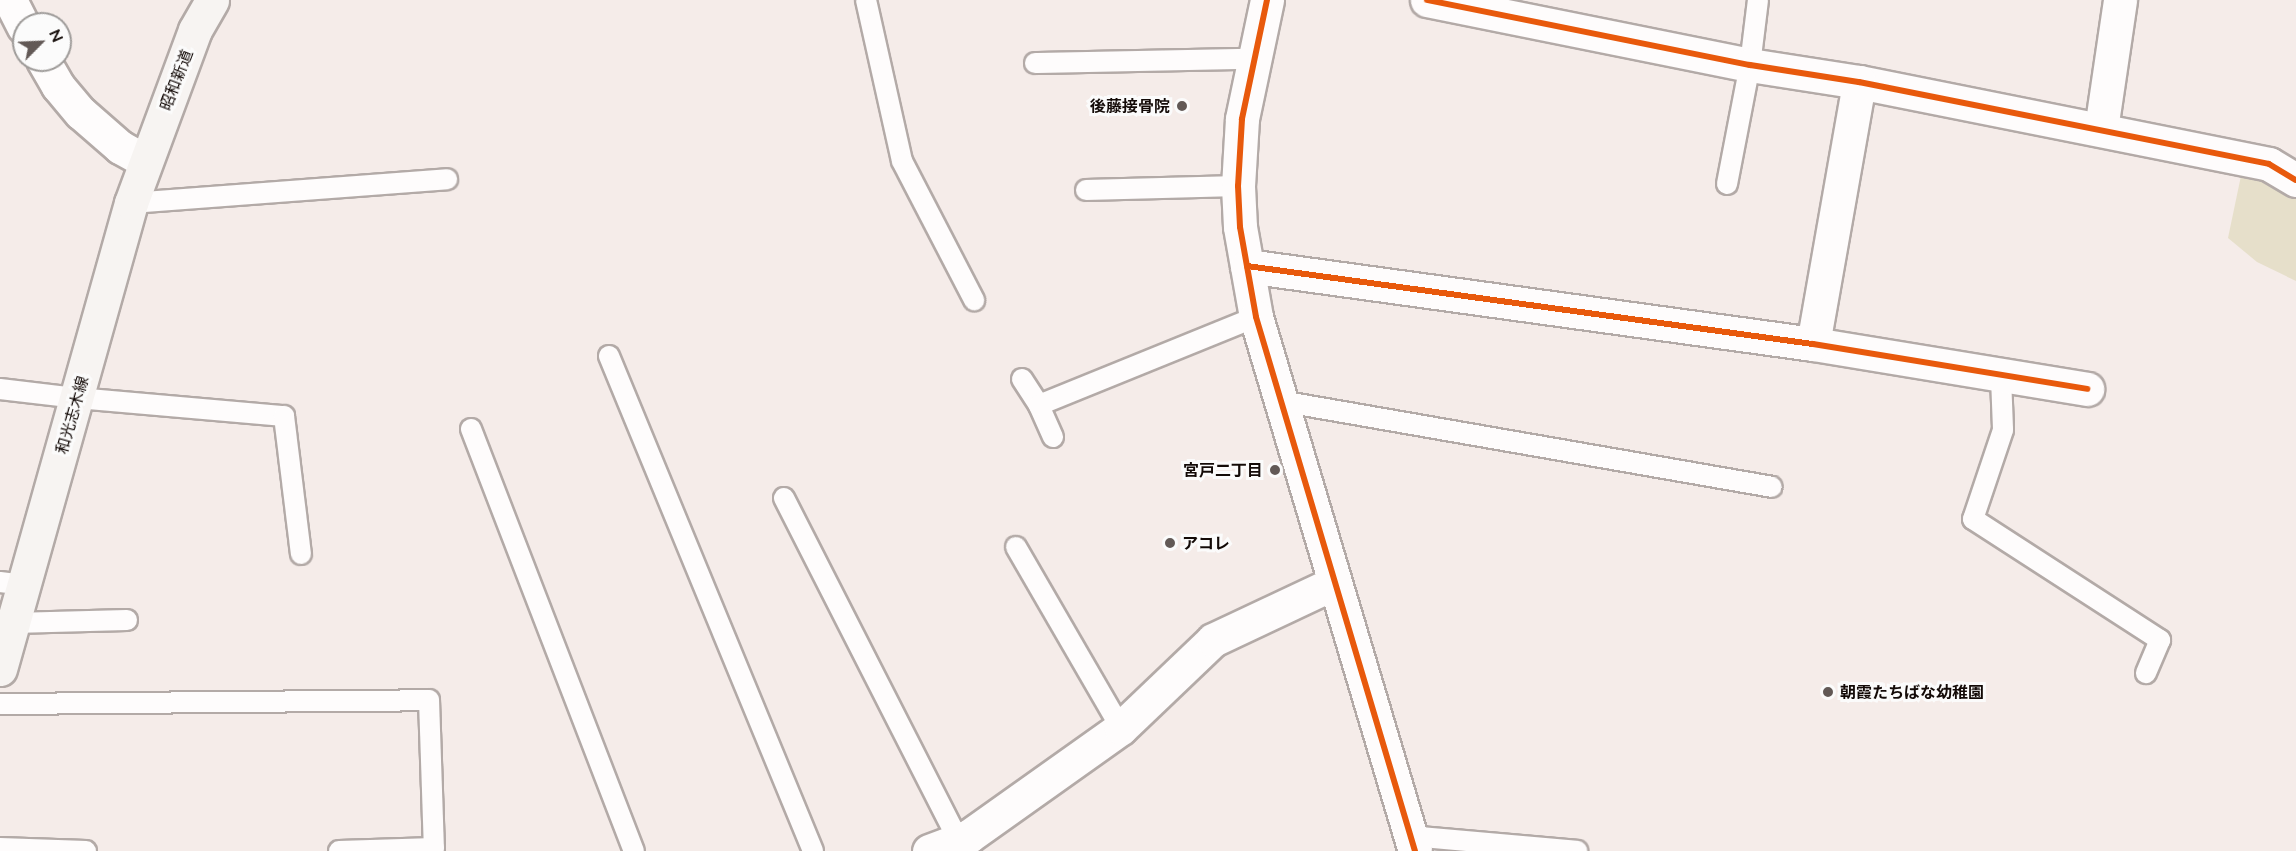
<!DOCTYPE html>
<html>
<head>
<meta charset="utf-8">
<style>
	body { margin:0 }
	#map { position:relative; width:2296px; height:851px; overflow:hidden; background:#f5ece9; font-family:Mulish,"Noto Sans JP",sans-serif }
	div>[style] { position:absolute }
	.green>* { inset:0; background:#e6dfca }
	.roads { filter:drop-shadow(2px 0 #b3aaa7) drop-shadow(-2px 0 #b3aaa7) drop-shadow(0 2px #b3aaa7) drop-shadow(0 -2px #b3aaa7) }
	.service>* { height:20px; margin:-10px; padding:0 10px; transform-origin:10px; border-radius:10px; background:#fefcfc }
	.minor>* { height:33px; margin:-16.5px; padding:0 16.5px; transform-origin:16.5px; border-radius:16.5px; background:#fefcfc }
	.tertiary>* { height:33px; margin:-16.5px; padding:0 16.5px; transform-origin:16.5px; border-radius:16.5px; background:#fefcfc }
	.secondary>* { height:33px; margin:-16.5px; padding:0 16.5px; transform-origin:16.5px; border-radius:16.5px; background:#f7f4f2 }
	.cycleway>* { height:6px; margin:-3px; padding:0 3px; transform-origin:3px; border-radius:3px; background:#e8590c }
	.dots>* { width:16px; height:16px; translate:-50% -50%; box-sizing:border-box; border:3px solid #fbfbfb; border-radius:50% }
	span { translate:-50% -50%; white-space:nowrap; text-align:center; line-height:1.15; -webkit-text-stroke:6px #fbfbfb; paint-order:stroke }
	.street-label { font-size:16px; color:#130a07 }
	.poi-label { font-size:16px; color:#130a07; font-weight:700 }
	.right { translate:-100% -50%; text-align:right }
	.left { translate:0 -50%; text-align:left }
	.north { position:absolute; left:12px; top:12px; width:60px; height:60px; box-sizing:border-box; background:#fbfbfb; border:2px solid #9e9b99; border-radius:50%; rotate:66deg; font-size:16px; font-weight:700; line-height:24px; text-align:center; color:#130a07 }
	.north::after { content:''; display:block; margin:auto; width:21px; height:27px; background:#625956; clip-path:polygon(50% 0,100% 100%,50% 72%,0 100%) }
</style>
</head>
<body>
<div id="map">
	<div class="green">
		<i style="clip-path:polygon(2242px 171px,2296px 189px,2296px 281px,2257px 262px,2228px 238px)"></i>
	</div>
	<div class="roads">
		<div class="service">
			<i style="left:866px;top:0;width:165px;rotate:77.4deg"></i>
			<i style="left:902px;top:161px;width:157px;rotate:62.6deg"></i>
			<i style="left:1035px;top:63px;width:218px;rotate:-1.1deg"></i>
			<i style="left:1727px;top:184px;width:121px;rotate:-79.1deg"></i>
			<i style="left:1750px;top:65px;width:65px;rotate:-83deg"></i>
			<i style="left:1086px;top:190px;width:152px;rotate:-1.5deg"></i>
			<i style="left:131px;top:203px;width:317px;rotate:-4.3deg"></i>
			<i style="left:609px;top:356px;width:535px;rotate:67.6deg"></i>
			<i style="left:2001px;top:377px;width:53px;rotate:87.8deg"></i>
			<i style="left:2003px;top:430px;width:94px;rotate:108.6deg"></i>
			<i style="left:1973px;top:519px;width:223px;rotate:32.9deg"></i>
			<i style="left:2160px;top:640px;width:36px;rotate:113deg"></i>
			<i style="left:1022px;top:379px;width:31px;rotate:57deg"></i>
			<i style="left:0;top:389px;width:78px;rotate:6.7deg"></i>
			<i style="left:77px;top:398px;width:208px;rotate:5deg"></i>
			<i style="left:284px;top:416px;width:139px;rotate:83deg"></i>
			<i style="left:1280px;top:401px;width:499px;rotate:9.9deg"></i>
			<i style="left:471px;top:429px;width:452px;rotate:68.9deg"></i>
			<i style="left:1053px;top:437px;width:35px;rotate:-114deg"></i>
			<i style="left:1039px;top:405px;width:234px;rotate:-22.1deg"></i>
			<i style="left:784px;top:498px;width:384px;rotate:63deg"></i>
			<i style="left:1016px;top:547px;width:209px;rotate:59.9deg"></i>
			<i style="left:0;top:582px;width:24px;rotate:7deg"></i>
			<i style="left:13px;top:623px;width:114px;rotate:-1.5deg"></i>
			<i style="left:0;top:704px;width:429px;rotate:-0.5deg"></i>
			<i style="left:429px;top:700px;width:148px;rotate:88.1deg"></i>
			<i style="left:434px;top:848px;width:95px;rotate:178.2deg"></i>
			<i style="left:1410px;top:836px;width:168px;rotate:5.1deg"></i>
			<i style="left:0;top:848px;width:86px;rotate:2deg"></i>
		</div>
		<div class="minor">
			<i style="left:1267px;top:0;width:122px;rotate:101.9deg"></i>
			<i style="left:1242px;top:119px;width:67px;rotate:93.4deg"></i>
			<i style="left:1238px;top:186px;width:41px;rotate:87.2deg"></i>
			<i style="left:1240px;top:227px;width:91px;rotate:79.9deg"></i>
			<i style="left:1256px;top:317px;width:557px;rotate:73.42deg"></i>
			<i style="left:1427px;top:0;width:329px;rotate:11.4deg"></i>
			<i style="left:1750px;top:65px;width:110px;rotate:8.9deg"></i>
			<i style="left:1859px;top:82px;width:418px;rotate:11.3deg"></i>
			<i style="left:2269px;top:164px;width:31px;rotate:31deg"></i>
			<i style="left:2101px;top:129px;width:130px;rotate:-81.6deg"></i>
			<i style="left:1247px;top:266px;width:571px;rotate:7.85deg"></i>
			<i style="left:1813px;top:344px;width:278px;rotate:9.3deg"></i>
			<i style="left:1813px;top:344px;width:266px;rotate:-80deg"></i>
			<i style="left:929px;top:851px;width:43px;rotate:-20.6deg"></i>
			<i style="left:969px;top:836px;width:186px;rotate:-35.4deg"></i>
			<i style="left:1121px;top:728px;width:127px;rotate:-43.7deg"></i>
			<i style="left:1213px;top:640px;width:134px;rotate:-25.2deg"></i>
		</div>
		<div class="tertiary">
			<i style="left:10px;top:0;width:30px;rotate:63deg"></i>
			<i style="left:43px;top:60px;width:30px;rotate:60deg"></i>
			<i style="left:58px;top:86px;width:35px;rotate:50deg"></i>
			<i style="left:81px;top:113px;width:52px;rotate:41.1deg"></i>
			<i style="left:120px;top:147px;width:29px;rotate:29deg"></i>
		</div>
		<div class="secondary">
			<i style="left:0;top:669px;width:484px;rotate:-74.3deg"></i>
			<i style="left:131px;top:203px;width:184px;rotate:-69.7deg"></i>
			<i style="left:195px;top:30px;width:34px;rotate:-60deg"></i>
		</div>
	</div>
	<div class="cycleway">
		<i style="left:1267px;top:0;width:122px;rotate:101.9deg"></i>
		<i style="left:1242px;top:119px;width:67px;rotate:93.4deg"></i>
		<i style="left:1238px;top:186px;width:41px;rotate:87.2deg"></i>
		<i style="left:1240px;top:227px;width:91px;rotate:79.9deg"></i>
		<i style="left:1256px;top:317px;width:557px;rotate:73.42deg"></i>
		<i style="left:1427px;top:0;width:329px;rotate:11.4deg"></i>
		<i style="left:1750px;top:65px;width:110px;rotate:8.9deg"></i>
		<i style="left:1859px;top:82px;width:418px;rotate:11.3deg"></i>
		<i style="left:2269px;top:164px;width:31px;rotate:31deg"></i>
		<i style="left:1247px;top:266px;width:571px;rotate:7.85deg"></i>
		<i style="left:1813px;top:344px;width:278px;rotate:9.3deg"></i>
	</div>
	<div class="dots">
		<i style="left:1182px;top:106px;background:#625956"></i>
		<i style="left:1275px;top:470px;background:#625956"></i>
		<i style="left:1170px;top:543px;background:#625956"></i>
		<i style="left:1828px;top:692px;background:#625956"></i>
	</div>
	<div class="street-label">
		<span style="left:176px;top:80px;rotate:-69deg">昭和新道</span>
		<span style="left:72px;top:415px;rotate:-74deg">和光志木線</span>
	</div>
	<div class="poi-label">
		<span class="right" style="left:1170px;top:106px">後藤接骨院</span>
		<span class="right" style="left:1263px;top:470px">宮戸二丁目</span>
		<span class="left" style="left:1182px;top:543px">アコレ</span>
		<span class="left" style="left:1840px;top:692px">朝霞たちばな幼稚園</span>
	</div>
	<div class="north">N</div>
</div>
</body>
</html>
